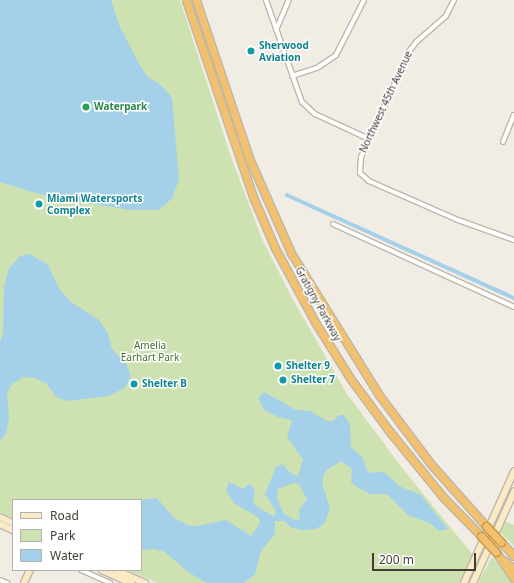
<!DOCTYPE html>
<html>
<head>
<meta charset="utf-8">
<style>
	body { margin:0 }
	#map { position:relative; width:514px; height:583px; overflow:hidden; background:#f1ede5; font-family:"Noto Sans",sans-serif }
	div>[style] { position:absolute }
	.green>* { inset:0; background:#cde2b0 }
	.water>* { inset:0; background:#a5d0e9 }
	.canal>* { height:3.5px; margin:-1.75px; padding:0 1.75px; transform-origin:1.75px; border-radius:1.75px; background:#a5d0e9 }
	.roads { filter:drop-shadow(1px 0 #beb7ab) drop-shadow(-1px 0 #beb7ab) drop-shadow(0 1px #beb7ab) drop-shadow(0 -1px #beb7ab) }
	.minor>* { height:4px; margin:-2px; padding:0 2px; transform-origin:2px; border-radius:2px; background:#fff }
	.secondary>* { height:5.5px; margin:-2.75px; padding:0 2.75px; transform-origin:2.75px; border-radius:2.75px; background:#faebc6 }
	.motorway>* { height:7px; margin:-3.5px; padding:0 3.5px; transform-origin:3.5px; border-radius:3.5px; background:#f2c16f }
	.bridges { filter:drop-shadow(1px 0 #cf9640) drop-shadow(-1px 0 #cf9640) drop-shadow(0 1px #cf9640) drop-shadow(0 -1px #cf9640) }
	.motorway-bridge>* { height:7px; margin:-3.5px; padding:0 3.5px; transform-origin:3.5px; border-radius:3.5px; background:#f2c16f }
	.dots>* { width:11px; height:11px; translate:-50% -50%; box-sizing:border-box; border:2px solid #fff; border-radius:50% }
	span { translate:-50% -50%; white-space:nowrap; text-align:center; line-height:1.15; -webkit-text-stroke:3px #fff; paint-order:stroke }
	.culture-label { font-size:10px; color:#0d838f; font-weight:700 }
	.left { translate:0 -50%; text-align:left }
	.street-label { font-size:10px; color:#423d35 }
	.leisure-label { font-size:10px; color:#27864d; font-weight:700 }
	.park-label { font-size:10px; color:#496f2e }
	.legend { position:absolute; left:12px; top:499px; width:130px; height:72px; box-sizing:border-box; background:#fff; border:1px solid #b3b1ae; margin:0; padding:5px 7px; list-style:none; font-size:12px; color:#423d35 }
	.legend li { display:flex; align-items:center; gap:8px; height:20px }
	.legend b { width:20px; border:1px solid #b3b1ae }
	.scale { position:absolute; left:372px; top:553px; width:104px; height:18px; box-sizing:border-box; border:2px solid #423d35; border-top:0; padding-left:5px; font-size:12px; line-height:14px; white-space:nowrap; color:#423d35; -webkit-text-stroke:3px #fff; paint-order:stroke }
</style>
</head>
<body>
<div id="map">
	<div class="green">
		<i style="clip-path:polygon(0 0,180px 0,230px 154px,262px 239px,292px 298px,347px 394px,403px 469px,473px 555px,460px 583px,157px 583px,128px 570px,141px 570px,141px 500px,13px 500px,13px 518px,0 512px)"></i>
		<i style="clip-path:polygon(505px 521px,514px 525px,514px 546px,500px 532px)"></i>
		<i style="clip-path:polygon(492px 557px,501px 567px,514px 583px,478px 583px)"></i>
	</div>
	<div class="water">
		<i style="clip-path:polygon(0 0,111px 0,119px 25px,140px 66px,148px 77px,161px 85px,172px 98px,179px 180px,172px 198px,165px 205px,158px 210px,130px 210px,46px 196px,0 182px)"></i>
		<i style="clip-path:polygon(30px 254px,48px 265px,60px 290px,71px 302px,99px 320px,108px 334px,112px 349px,126px 363px,131px 376px,125px 388px,108px 396px,68px 401px,56px 397px,46px 383px,34px 378px,24px 377px,12px 384px,7px 393px,9px 418px,6px 434px,0 441px,0 343px,3px 332px,4px 287px,9px 268px,20px 256px)"></i>
		<i style="clip-path:polygon(evenodd,264px 392px,296px 410px,310px 411px,327px 421px,333px 421px,339px 415px,344px 415px,350px 424px,351px 447px,363px 458px,367px 470px,372px 473px,384px 472px,399px 486px,421px 495px,448px 529px,439px 531px,431px 524px,408px 515px,387px 494px,371px 494px,358px 488px,351px 482px,352px 469px,341px 461px,327px 470px,323px 476px,323px 486px,330px 508px,325px 523px,316px 529px,303px 530px,292px 528px,284px 521px,275px 521px,275px 534px,261px 551px,255px 574px,244px 583px,207px 583px,188px 572px,165px 552px,154px 549px,141px 550px,139px 500px,157px 498px,174px 518px,187px 525px,197px 526px,226px 520px,251px 536px,260px 523px,259px 518px,234px 503px,226px 490px,229px 482px,243px 489px,250px 484px,255px 490px,253px 504px,274px 517px,276px 511px,265px 494px,276px 467px,282px 464px,292px 474px,298px 476px,303px 460px,287px 437px,292px 420px,278px 417px,264px 410px,258px 398px,264px 392px,293px 483px,299px 484px,307px 499px,299px 510px,300px 519px,295px 520px,284px 514px,277px 499px,278px 489px,293px 483px)"></i>
	</div>
	<div class="canal">
		<i style="left:287px;top:195px;width:249px;rotate:24.4deg"></i>
	</div>
	<div class="roads">
		<div class="minor">
			<i style="left:266px;top:0;width:108px;rotate:70.6deg"></i>
			<i style="left:302px;top:102px;width:18px;rotate:43deg"></i>
			<i style="left:315px;top:114px;width:60px;rotate:24.8deg"></i>
			<i style="left:454px;top:0;width:18px;rotate:117deg"></i>
			<i style="left:446px;top:16px;width:38px;rotate:139deg"></i>
			<i style="left:417px;top:41px;width:11px;rotate:128deg"></i>
			<i style="left:410px;top:50px;width:118px;rotate:114.6deg"></i>
			<i style="left:361px;top:157px;width:16px;rotate:94deg"></i>
			<i style="left:360px;top:173px;width:12px;rotate:42deg"></i>
			<i style="left:369px;top:181px;width:97px;rotate:23.7deg"></i>
			<i style="left:458px;top:220px;width:59px;rotate:19.7deg"></i>
			<i style="left:276px;top:30px;width:33px;rotate:-67deg"></i>
			<i style="left:292px;top:76px;width:26px;rotate:-18deg"></i>
			<i style="left:317px;top:68px;width:23px;rotate:-34deg"></i>
			<i style="left:336px;top:55px;width:62px;rotate:-63deg"></i>
			<i style="left:503px;top:142px;width:29px;rotate:-68deg"></i>
			<i style="left:333px;top:224px;width:199px;rotate:24.6deg"></i>
			<i style="left:81px;top:570px;width:32px;rotate:24deg"></i>
			<i style="left:0;top:580px;width:8px;rotate:23deg"></i>
		</div>
		<div class="secondary">
			<i style="left:0;top:517px;width:14px;rotate:25deg"></i>
			<i style="left:0;top:524px;width:14px;rotate:25deg"></i>
			<i style="left:102px;top:570px;width:32px;rotate:24deg"></i>
			<i style="left:116px;top:570px;width:32px;rotate:24deg"></i>
			<i style="left:24px;top:583px;width:14px;rotate:-65deg"></i>
			<i style="left:464px;top:583px;width:122px;rotate:-65.8deg"></i>
			<i style="left:473px;top:583px;width:100px;rotate:-65.7deg"></i>
		</div>
		<div class="motorway">
			<i style="left:186px;top:0;width:208px;rotate:71.2deg"></i>
			<i style="left:253px;top:197px;width:56px;rotate:66.7deg"></i>
			<i style="left:275px;top:248px;width:84px;rotate:61.6deg"></i>
			<i style="left:315px;top:322px;width:66px;rotate:58deg"></i>
			<i style="left:350px;top:378px;width:67px;rotate:53.5deg"></i>
			<i style="left:390px;top:432px;width:84px;rotate:50.8deg"></i>
			<i style="left:443px;top:497px;width:54px;rotate:45.7deg"></i>
			<i style="left:196px;top:0;width:169px;rotate:71.4deg"></i>
			<i style="left:250px;top:160px;width:102px;rotate:66.2deg"></i>
			<i style="left:291px;top:253px;width:167px;rotate:58.2deg"></i>
			<i style="left:379px;top:395px;width:85px;rotate:53.1deg"></i>
			<i style="left:430px;top:463px;width:84px;rotate:48.4deg"></i>
			<i style="left:501px;top:542px;width:19px;rotate:47deg"></i>
			<i style="left:496px;top:552px;width:32px;rotate:56deg"></i>
			<i style="left:505px;top:561px;width:12px;rotate:42deg"></i>
		</div>
	</div>
	<div class="bridges">
		<div class="motorway-bridge">
			<i style="left:486px;top:526px;width:22px;rotate:47deg"></i>
			<i style="left:481px;top:536px;width:22px;rotate:47deg"></i>
		</div>
	</div>
	<div class="dots">
		<i style="left:251px;top:51px;background:#0f9aa8"></i>
		<i style="left:86px;top:107px;background:#2e9e5b"></i>
		<i style="left:39px;top:204px;background:#0f9aa8"></i>
		<i style="left:278px;top:366px;background:#0f9aa8"></i>
		<i style="left:283px;top:380px;background:#0f9aa8"></i>
		<i style="left:134px;top:384px;background:#0f9aa8"></i>
	</div>
	<div class="culture-label">
		<span class="left" style="left:259px;top:51px">Sherwood<br>Aviation</span>
		<span class="left" style="left:47px;top:204px">Miami Watersports<br>Complex</span>
		<span class="left" style="left:286px;top:366px">Shelter 9</span>
		<span class="left" style="left:291px;top:380px">Shelter 7</span>
		<span class="left" style="left:142px;top:384px">Shelter B</span>
	</div>
	<div class="street-label">
		<span style="left:386px;top:102px;rotate:-65deg">Northwest 45th Avenue</span>
		<span style="left:318px;top:304px;rotate:61deg">Gratigny Parkway</span>
	</div>
	<div class="leisure-label">
		<span class="left" style="left:94px;top:107px">Waterpark</span>
	</div>
	<div class="park-label">
		<span style="left:150px;top:351px">Amelia<br>Earhart Park</span>
	</div>
	<ul class="legend">
	<li><b style="height:5px;background:#faebc6"></b>Road</li>
	<li><b style="height:11px;background:#cde2b0"></b>Park</li>
	<li><b style="height:11px;background:#a5d0e9"></b>Water</li>
	</ul>
	<div class="scale">200 m</div>
</div>
</body>
</html>
